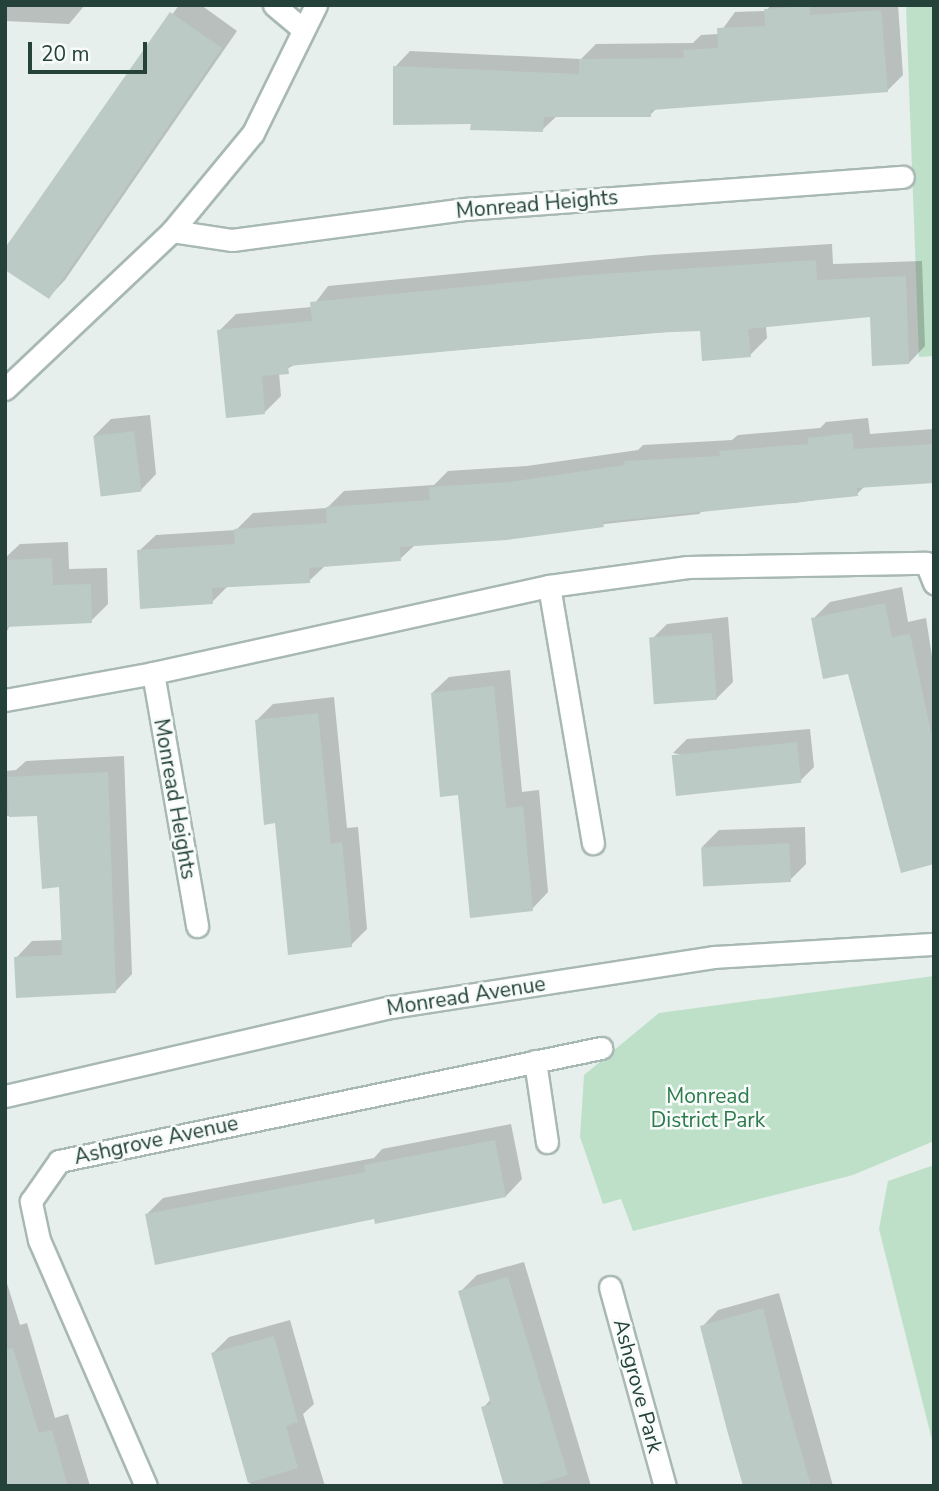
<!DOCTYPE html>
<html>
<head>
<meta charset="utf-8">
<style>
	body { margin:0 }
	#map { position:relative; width:939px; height:1491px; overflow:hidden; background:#e6efeb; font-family:"Nunito Sans",sans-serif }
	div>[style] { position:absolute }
	.green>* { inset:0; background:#bfe0c8 }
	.shadow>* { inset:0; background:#0003 }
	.building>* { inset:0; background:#bbcac4; transform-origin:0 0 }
	.roads { filter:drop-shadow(2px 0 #a8b8b2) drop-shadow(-2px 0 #a8b8b2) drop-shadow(0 2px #a8b8b2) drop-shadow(0 -2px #a8b8b2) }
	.minor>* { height:21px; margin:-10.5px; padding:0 10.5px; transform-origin:10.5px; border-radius:10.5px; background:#fff }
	span { translate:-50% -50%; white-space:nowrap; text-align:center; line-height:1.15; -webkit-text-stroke:5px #f7fbf9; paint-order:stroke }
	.street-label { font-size:21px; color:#24423a }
	.park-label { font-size:21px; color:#2d7a4b }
	.frame { position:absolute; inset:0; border:7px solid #24423a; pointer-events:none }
	.scale { position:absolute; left:28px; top:42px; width:119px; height:32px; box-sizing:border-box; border:4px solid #24423a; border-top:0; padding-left:9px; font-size:21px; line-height:24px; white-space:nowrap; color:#24423a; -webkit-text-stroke:5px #f7fbf9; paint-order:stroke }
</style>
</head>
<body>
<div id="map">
	<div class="green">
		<i style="clip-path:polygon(906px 5px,934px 5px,934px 356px,919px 357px)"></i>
		<i style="clip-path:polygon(934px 976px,934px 1141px,853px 1175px,633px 1231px,621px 1199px,603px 1204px,580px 1137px,584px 1075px,659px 1013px)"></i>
		<i style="clip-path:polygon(934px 1165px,934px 1448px,879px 1229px,888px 1181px)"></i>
	</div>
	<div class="shadow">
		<i style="clip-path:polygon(5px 5px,85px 5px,69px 24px,5px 21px)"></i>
		<i style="clip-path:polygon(179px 5px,201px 5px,237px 31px,65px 280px,49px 297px,5px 253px)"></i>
		<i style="clip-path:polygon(771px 5px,898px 5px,903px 75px,887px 91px,658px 107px,650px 115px,558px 115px,542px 130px,472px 122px,395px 67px,410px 51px,581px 59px,596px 44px,693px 43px,701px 35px,719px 34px,735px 12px,766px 11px)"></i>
		<i style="clip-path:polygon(832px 244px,833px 264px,922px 261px,925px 346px,909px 363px,872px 315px,766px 326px,767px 338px,750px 355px,702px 329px,296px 364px,279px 373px,281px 396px,265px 412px,219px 331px,236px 314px,312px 307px,328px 286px,652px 255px)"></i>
		<i style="clip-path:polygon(150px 415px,156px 474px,140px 491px,94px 436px,111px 419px)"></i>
		<i style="clip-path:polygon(934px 415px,934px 482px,865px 486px,857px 494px,795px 503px,705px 508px,699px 514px,416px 544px,400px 559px,326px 565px,309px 581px,229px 585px,212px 602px,139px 551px,156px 535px,236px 530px,253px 513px,327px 508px,344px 491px,434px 485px,448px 471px,527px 466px,638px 450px,643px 445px,732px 440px,738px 435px,820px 428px,826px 422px,868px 418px,870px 434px,933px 429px)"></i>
		<i style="clip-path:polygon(68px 542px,69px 569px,107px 568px,108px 604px,91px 621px,10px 625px,5px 635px,5px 558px,20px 544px)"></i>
		<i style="clip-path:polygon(902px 587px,908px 622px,926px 618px,934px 669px,934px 862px,850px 672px,813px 619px,830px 602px)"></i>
		<i style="clip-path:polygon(728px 617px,733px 682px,716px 699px,651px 640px,667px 624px)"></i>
		<i style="clip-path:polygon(510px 670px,522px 792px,539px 790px,548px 892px,532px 909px,459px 793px,432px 693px,449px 677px)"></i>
		<i style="clip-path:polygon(334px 697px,347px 828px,358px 827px,367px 929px,351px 945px,277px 821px,256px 721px,273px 704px)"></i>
		<i style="clip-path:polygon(810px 729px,814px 767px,800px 781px,673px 753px,687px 739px)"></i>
		<i style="clip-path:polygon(124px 756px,132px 974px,116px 991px,16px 958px,32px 941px,63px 940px,60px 886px,38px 814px,5px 816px,5px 771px,16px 770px,26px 761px)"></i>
		<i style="clip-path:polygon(805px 827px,806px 864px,790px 880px,702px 847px,719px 830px)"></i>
		<i style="clip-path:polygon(511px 1124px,522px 1179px,506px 1196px,376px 1217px,147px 1214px,163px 1198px,374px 1158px,382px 1149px)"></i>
		<i style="clip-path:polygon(524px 1262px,591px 1486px,505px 1486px,483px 1408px,491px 1399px,460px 1292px,477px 1275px)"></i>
		<i style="clip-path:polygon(5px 1277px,20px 1325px,27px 1323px,55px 1418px,68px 1414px,90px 1486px,5px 1486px)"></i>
		<i style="clip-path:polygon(779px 1293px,833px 1486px,746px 1486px,702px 1327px,718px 1310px)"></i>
		<i style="clip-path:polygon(290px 1320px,314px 1404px,303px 1414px,325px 1486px,251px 1486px,213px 1353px,229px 1337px)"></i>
	</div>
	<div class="building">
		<i style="clip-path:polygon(810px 6px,810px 15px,881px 10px,888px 92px,651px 110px,651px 117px,544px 117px,543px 132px,470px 130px,471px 124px,393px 125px,393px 66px,579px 74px,579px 59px,684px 58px,683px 50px,718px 48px,717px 28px,765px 26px,764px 9px)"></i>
		<i style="clip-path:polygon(170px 12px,222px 48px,49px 299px,5px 270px,5px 248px)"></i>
		<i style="clip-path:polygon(816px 260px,817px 280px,906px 276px,909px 364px,872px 366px,870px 317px,748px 329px,751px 357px,702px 361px,700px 331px,647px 333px,288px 366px,289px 374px,262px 376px,265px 414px,226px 418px,217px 330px,312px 321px,310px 302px,586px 275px)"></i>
		<i style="left:134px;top:431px;width:61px;height:41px;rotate:83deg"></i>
		<i style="clip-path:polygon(852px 433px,854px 449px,934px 444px,934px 483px,857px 488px,858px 496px,603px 522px,604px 527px,507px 540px,400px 547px,401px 561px,309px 568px,310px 583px,212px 588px,213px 604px,140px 609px,137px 550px,235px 544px,234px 529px,327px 523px,326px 507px,430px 500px,429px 487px,509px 482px,625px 465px,624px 461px,720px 456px,719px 451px,808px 444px,808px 438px)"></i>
		<i style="clip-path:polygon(52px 558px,53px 585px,91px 584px,92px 623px,5px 627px,5px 560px)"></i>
		<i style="clip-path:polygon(885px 603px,892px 637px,910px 634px,934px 746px,934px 864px,901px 873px,848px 674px,823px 679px,811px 618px)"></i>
		<i style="left:712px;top:633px;width:67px;height:63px;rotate:86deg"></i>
		<i style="clip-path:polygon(494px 686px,506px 808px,523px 806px,533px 911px,470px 918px,458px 795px,440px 797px,431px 693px)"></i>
		<i style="clip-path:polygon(318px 713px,331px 844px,342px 842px,352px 947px,288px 955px,275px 823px,264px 825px,255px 720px)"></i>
		<i style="left:797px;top:742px;width:41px;height:126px;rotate:84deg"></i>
		<i style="clip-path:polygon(108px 772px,116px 993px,16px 998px,14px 957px,62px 955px,59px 887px,42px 889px,37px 816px,9px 817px,7px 777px)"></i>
		<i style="left:789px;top:843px;width:39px;height:88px;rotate:87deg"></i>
		<i style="clip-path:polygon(495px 1140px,506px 1197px,375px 1224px,374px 1219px,155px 1265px,145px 1214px,365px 1172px,364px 1165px)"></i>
		<i style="clip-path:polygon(508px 1277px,568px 1475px,531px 1486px,504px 1486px,481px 1407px,491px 1404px,458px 1291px)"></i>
		<i style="clip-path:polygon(763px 1308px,785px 1395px,811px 1486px,743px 1486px,727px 1430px,700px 1326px)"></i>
		<i style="clip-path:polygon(274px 1336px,298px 1422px,286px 1426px,298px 1468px,248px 1483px,211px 1353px)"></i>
		<i style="clip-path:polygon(13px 1348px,39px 1433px,52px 1430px,68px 1486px,5px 1486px,5px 1350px)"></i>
	</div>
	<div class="roads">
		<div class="minor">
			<i style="left:274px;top:5px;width:38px;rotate:40deg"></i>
			<i style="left:172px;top:231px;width:61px;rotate:8.5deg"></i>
			<i style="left:232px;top:240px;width:234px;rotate:-7.6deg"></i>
			<i style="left:464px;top:209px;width:440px;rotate:-4.2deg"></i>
			<i style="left:5px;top:389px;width:230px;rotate:-43.4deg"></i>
			<i style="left:172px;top:231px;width:127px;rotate:-50.4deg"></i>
			<i style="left:253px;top:133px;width:143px;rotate:-63.8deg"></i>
			<i style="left:549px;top:586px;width:261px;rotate:80.3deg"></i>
			<i style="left:153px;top:673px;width:257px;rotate:80.1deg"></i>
			<i style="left:5px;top:700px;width:150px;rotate:-10.3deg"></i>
			<i style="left:153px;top:673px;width:405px;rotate:-12.4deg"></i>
			<i style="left:549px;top:586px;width:140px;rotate:-7.8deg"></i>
			<i style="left:688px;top:567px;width:238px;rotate:-1deg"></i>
			<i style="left:926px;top:563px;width:22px;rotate:68deg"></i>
			<i style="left:535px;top:1061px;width:82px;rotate:81.6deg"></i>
			<i style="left:5px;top:1096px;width:396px;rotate:-13deg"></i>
			<i style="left:391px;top:1007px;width:327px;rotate:-8.8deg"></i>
			<i style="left:714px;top:957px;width:220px;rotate:-3.4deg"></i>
			<i style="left:610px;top:1287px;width:206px;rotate:74.6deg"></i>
			<i style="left:146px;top:1486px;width:268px;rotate:-113.5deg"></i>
			<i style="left:39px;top:1240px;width:40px;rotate:-102deg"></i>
			<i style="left:31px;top:1201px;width:49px;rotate:-55deg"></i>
			<i style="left:59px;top:1161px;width:554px;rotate:-11.78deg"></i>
		</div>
	</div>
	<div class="street-label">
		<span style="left:537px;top:204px;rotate:-5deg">Monread Heights</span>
		<span style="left:175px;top:799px;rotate:80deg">Monread Heights</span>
		<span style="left:466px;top:996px;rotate:-9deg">Monread Avenue</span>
		<span style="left:156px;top:1140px;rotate:-12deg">Ashgrove Avenue</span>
		<span style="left:638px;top:1386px;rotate:75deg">Ashgrove Park</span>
	</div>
	<div class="park-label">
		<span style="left:708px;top:1108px">Monread<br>District Park</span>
	</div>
	<div class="frame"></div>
	<div class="scale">20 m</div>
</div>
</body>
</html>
